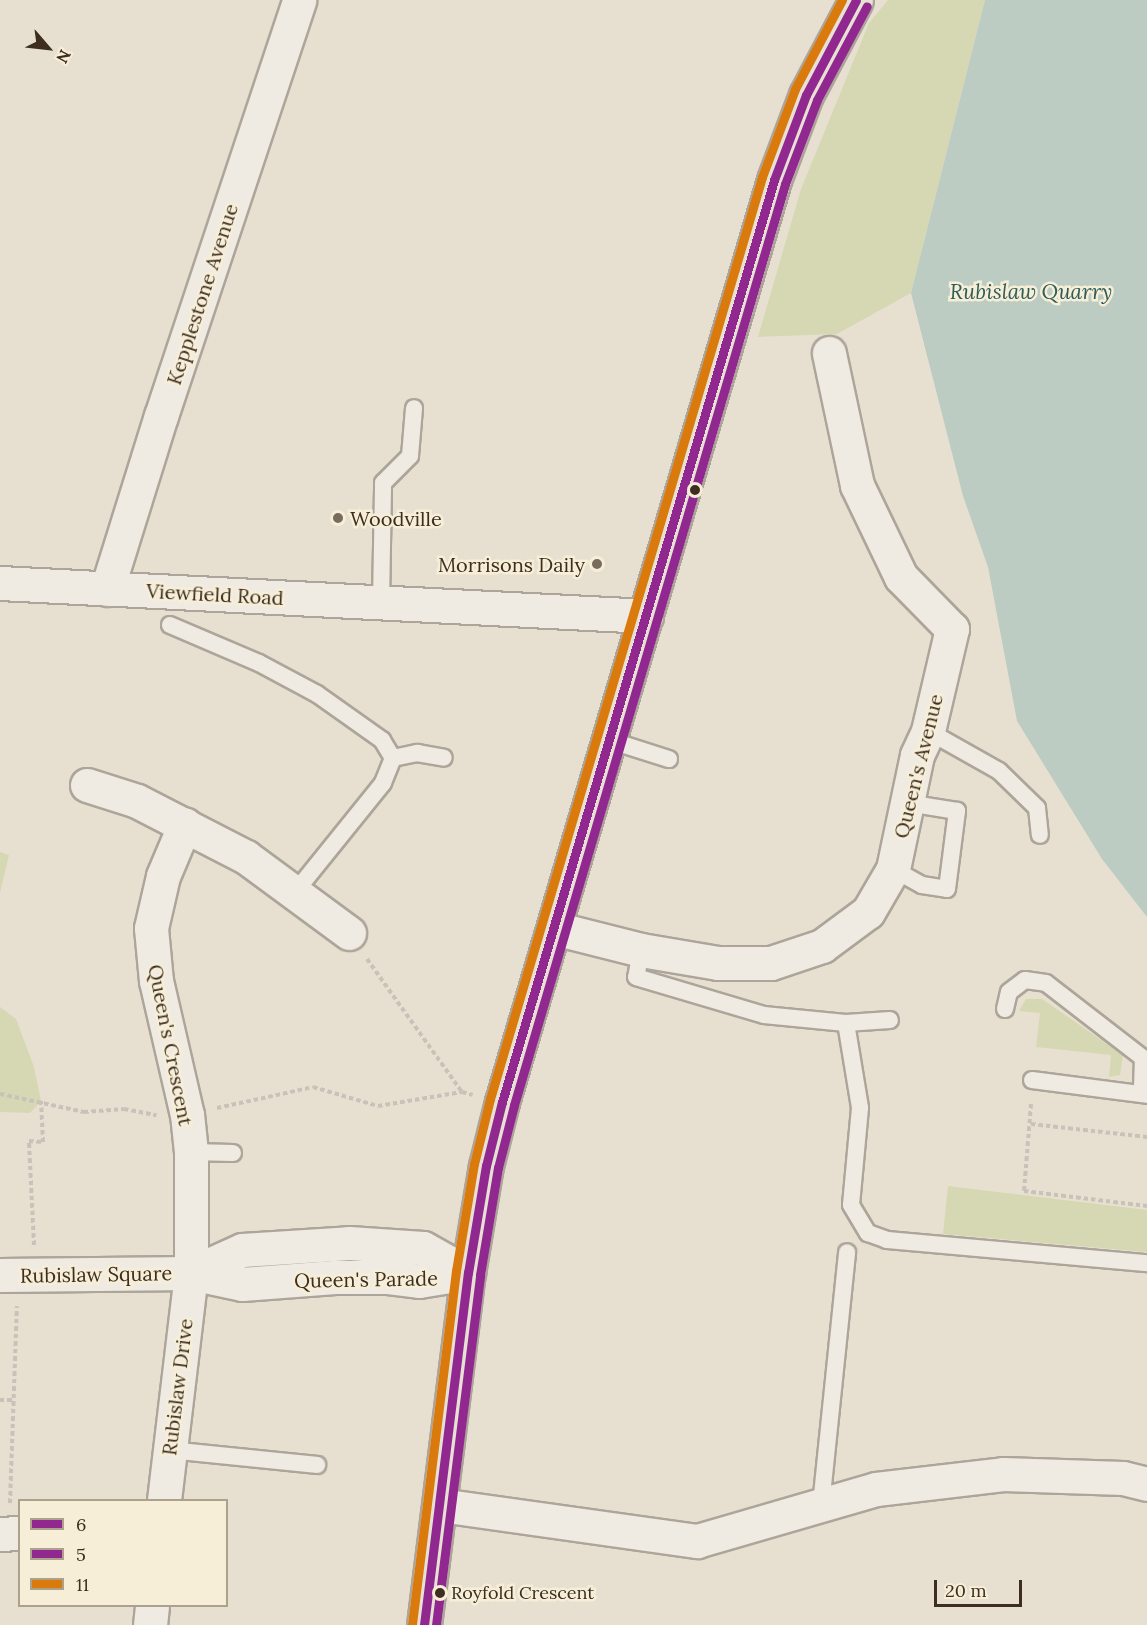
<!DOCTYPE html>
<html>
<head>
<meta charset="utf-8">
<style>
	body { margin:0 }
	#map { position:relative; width:1147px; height:1625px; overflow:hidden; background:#e7e0d1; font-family:Lora,serif }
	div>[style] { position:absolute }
	.green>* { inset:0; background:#d6d7b3 }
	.water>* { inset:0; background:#bcccc2 }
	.path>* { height:4px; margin-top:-2px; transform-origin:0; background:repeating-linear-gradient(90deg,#c8c2b9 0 4.5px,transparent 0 7.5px) }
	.roads { filter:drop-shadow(2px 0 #ada599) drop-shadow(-2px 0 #ada599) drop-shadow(0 2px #ada599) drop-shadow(0 -2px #ada599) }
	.lane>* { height:16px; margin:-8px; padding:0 8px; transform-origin:8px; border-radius:8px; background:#efebe3 }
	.street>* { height:33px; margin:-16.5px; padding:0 16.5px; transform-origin:16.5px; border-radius:16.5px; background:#efebe3 }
	.primary>* { height:33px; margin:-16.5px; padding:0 16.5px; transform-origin:16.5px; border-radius:16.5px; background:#e6e1d4 }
	.bus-1>* { height:9px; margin:-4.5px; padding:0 4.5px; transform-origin:4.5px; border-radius:4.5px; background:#90288f }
	.bus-2>* { height:9px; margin:-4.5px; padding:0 4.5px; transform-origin:4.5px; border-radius:4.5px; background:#90288f }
	.bus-3>* { height:9px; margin:-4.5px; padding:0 4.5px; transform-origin:4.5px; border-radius:4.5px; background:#da7a0d }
	.dots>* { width:16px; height:16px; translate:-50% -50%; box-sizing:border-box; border:3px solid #f7eed8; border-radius:50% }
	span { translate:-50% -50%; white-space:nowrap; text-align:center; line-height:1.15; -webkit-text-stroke:5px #f7eed8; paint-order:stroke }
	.bus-label { font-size:18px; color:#3d2e20 }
	.left { translate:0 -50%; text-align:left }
	.street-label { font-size:20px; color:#3d2e20 }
	.poi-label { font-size:20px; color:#3d2e20 }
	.right { translate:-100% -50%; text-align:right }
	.water-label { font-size:21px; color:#2f5d5a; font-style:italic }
	.legend { position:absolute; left:18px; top:1499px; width:210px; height:108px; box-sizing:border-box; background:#f7eed8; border:2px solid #ada18e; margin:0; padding:8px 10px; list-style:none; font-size:18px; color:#3d2e20 }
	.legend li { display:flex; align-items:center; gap:12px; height:30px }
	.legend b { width:30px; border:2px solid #ada18e }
	.north { position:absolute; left:18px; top:18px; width:60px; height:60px; -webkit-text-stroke:4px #f7eed8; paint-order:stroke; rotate:118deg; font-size:16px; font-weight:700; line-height:24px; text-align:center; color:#3d2e20 }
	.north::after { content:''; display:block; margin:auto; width:21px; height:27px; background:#3d2e20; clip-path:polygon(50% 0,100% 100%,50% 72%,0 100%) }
	.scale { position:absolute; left:934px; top:1580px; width:88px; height:27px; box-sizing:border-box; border:3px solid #3d2e20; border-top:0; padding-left:8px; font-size:18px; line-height:21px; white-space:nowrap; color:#3d2e20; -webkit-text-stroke:4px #f7eed8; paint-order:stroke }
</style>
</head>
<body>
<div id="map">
	<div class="green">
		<i style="clip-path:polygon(888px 0,985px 0,911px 293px,837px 334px,758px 337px,801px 189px,869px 23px)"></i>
		<i style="clip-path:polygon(0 852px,9px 855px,0 893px)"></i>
		<i style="clip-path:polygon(1026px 999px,1042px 999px,1123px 1055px,1120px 1075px,1109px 1077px,1111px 1055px,1036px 1047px,1040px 1013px,1019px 1011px)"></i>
		<i style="clip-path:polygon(0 1007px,16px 1019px,34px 1067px,41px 1101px,30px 1113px,0 1112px)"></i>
		<i style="clip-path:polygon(948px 1186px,1147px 1210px,1147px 1252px,943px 1234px)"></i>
	</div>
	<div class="water">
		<i style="clip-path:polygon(985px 0,1147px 0,1147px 917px,1102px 859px,1017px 721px,988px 567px,963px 496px,911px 293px)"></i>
	</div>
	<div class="path">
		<i style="left:367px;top:959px;width:163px;rotate:54.5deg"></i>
		<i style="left:462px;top:1092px;width:11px;rotate:15deg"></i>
		<i style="left:0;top:1094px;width:86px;rotate:12.1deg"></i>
		<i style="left:84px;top:1112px;width:40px;rotate:-4.3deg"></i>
		<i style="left:124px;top:1109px;width:33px;rotate:11deg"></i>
		<i style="left:1031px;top:1104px;width:87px;rotate:94.6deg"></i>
		<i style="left:1024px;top:1191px;width:124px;rotate:7deg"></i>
		<i style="left:217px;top:1108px;width:98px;rotate:-12.3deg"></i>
		<i style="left:313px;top:1087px;width:68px;rotate:16.3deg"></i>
		<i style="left:378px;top:1106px;width:85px;rotate:-9.5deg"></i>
		<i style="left:1031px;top:1124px;width:117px;rotate:6.4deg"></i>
		<i style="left:34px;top:1245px;width:104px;rotate:-92.8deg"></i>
		<i style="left:29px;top:1141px;width:14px;rotate:4deg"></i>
		<i style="left:43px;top:1142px;width:41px;rotate:-92.8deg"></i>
		<i style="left:0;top:1400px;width:13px"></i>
		<i style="left:10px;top:1503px;width:197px;rotate:-88deg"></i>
	</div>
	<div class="roads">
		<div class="lane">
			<i style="left:381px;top:603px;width:120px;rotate:-89deg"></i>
			<i style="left:383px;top:483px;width:38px;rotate:-45deg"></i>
			<i style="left:410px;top:456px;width:48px;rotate:-85.2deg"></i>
			<i style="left:170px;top:625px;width:97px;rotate:23.1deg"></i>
			<i style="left:259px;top:663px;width:66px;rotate:28.1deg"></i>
			<i style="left:317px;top:694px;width:80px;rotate:35.3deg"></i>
			<i style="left:382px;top:740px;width:21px;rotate:59deg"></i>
			<i style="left:393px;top:758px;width:27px;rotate:112deg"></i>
			<i style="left:383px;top:783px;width:139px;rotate:128.9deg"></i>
			<i style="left:928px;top:731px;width:81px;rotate:29.4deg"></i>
			<i style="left:999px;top:771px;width:53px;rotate:44.2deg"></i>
			<i style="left:1037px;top:808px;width:27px;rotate:84deg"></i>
			<i style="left:609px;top:740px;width:63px;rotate:17.6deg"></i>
			<i style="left:393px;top:758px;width:25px;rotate:-12deg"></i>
			<i style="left:417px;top:753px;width:27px;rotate:10deg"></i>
			<i style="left:893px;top:869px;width:33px;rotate:29deg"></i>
			<i style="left:922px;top:885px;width:25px;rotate:9deg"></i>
			<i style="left:947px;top:889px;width:79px;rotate:-82.7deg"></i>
			<i style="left:957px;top:811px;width:51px;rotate:-170.9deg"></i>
			<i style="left:641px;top:950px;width:27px;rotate:100deg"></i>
			<i style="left:636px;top:977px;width:134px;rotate:16.5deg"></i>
			<i style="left:764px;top:1015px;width:82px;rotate:5.6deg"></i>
			<i style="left:846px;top:1023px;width:86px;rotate:80.6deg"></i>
			<i style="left:860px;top:1108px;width:97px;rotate:95.3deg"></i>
			<i style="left:851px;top:1205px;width:33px;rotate:59deg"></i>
			<i style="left:868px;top:1233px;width:20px;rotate:20deg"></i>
			<i style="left:887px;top:1240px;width:261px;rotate:5.1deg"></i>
			<i style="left:1005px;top:1009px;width:17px;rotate:-77deg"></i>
			<i style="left:1009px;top:992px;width:20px;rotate:-37deg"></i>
			<i style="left:1025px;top:980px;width:21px;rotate:8deg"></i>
			<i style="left:1046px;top:983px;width:123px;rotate:37.7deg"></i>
			<i style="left:1143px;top:1058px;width:36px;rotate:92deg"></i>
			<i style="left:846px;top:1023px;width:44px;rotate:-3.9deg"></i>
			<i style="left:1032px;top:1080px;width:116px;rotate:7.4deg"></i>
			<i style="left:191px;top:1152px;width:42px;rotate:1.4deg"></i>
			<i style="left:170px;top:1450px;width:148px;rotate:5.8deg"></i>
			<i style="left:821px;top:1505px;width:254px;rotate:-84.1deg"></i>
		</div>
		<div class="street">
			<i style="left:0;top:583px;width:647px;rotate:2.92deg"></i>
			<i style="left:107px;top:589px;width:181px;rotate:-72.7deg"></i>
			<i style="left:161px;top:416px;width:438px;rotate:-71.6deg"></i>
			<i style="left:87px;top:785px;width:52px;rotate:17.7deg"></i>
			<i style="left:137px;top:801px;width:123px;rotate:27.2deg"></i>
			<i style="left:246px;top:857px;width:128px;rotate:36.4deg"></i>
			<i style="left:554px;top:928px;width:90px;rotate:14.2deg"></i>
			<i style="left:641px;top:950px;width:78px;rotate:9.6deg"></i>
			<i style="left:718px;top:963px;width:53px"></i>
			<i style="left:771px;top:963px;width:54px;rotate:-18.4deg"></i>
			<i style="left:822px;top:946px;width:57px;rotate:-36.5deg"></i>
			<i style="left:868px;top:912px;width:50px;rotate:-59.8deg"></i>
			<i style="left:893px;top:869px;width:116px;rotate:-78.1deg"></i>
			<i style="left:917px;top:755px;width:26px;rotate:-65deg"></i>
			<i style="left:928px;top:731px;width:105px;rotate:-76.8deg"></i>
			<i style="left:952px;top:629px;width:73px;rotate:-134.4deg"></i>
			<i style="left:901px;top:577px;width:102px;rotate:-115.6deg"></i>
			<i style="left:857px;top:485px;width:135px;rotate:-102deg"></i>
			<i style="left:191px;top:1273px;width:56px;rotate:-24.3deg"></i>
			<i style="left:242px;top:1250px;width:107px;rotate:-3.7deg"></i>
			<i style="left:349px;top:1243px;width:74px;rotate:3.9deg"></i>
			<i style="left:423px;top:1248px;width:51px;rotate:29.1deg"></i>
			<i style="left:0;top:1275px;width:191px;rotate:-0.6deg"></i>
			<i style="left:191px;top:1273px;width:52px;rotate:12.2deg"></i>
			<i style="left:242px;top:1284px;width:93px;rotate:-4.3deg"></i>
			<i style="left:335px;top:1277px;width:53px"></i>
			<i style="left:388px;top:1277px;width:31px;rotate:7deg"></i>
			<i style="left:419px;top:1281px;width:50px;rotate:-9.3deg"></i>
			<i style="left:164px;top:1500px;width:229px;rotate:-83.2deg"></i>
			<i style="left:191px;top:1273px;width:121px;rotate:-90deg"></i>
			<i style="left:191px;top:1152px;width:37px;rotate:-96deg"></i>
			<i style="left:187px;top:1115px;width:138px;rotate:-103deg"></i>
			<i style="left:156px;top:981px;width:53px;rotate:-95.4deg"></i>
			<i style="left:151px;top:928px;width:53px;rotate:-77deg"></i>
			<i style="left:163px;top:876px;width:56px;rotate:-67.1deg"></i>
			<i style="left:440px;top:1505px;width:260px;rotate:8deg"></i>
			<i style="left:697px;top:1541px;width:186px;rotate:-16.2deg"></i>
			<i style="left:876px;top:1489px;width:128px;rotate:-6.7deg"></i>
			<i style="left:1003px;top:1474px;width:120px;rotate:1.9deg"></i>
			<i style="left:1123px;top:1478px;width:25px;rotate:14deg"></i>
			<i style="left:0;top:1534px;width:20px;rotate:-3deg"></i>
			<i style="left:150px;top:1625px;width:19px;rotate:-84deg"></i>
		</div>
		<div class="primary">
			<i style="left:424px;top:1625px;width:355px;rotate:-82.9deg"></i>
			<i style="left:468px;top:1273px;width:109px;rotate:-80.5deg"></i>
			<i style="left:486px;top:1166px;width:66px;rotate:-76deg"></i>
			<i style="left:502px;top:1102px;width:961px;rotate:-73.56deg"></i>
			<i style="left:774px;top:180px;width:91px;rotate:-69.4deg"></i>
			<i style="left:806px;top:95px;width:107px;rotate:-62.2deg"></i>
		</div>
	</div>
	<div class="bus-1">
		<i style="left:424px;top:1625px;width:355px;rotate:-82.9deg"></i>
		<i style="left:468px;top:1273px;width:109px;rotate:-80.5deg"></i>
		<i style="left:486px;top:1166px;width:66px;rotate:-76deg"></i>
		<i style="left:502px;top:1102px;width:961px;rotate:-73.56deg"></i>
		<i style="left:774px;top:180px;width:91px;rotate:-69.4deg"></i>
		<i style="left:806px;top:95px;width:107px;rotate:-62.2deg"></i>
	</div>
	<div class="bus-2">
		<i style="left:436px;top:1625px;width:353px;rotate:-82.8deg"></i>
		<i style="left:480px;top:1275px;width:109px;rotate:-80.5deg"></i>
		<i style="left:498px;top:1168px;width:65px;rotate:-75.7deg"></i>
		<i style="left:514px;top:1105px;width:960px;rotate:-73.6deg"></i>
		<i style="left:785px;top:184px;width:90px;rotate:-69.1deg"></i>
		<i style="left:817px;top:100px;width:106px;rotate:-62deg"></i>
	</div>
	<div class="bus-3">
		<i style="left:412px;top:1624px;width:356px;rotate:-82.9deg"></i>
		<i style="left:456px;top:1271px;width:109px;rotate:-80.5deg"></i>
		<i style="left:474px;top:1164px;width:67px;rotate:-76.2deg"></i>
		<i style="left:490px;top:1099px;width:961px;rotate:-73.56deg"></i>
		<i style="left:762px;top:177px;width:94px;rotate:-69.4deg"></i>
		<i style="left:795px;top:89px;width:101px;rotate:-62.2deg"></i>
	</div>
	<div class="dots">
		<i style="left:695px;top:490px;background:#3d2e20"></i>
		<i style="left:338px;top:518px;background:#786c5e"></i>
		<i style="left:597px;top:564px;background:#786c5e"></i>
		<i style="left:440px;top:1593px;background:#3d2e20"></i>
	</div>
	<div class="bus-label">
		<span class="left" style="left:451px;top:1593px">Royfold Crescent</span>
	</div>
	<div class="street-label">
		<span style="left:202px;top:294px;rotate:-72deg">Kepplestone Avenue</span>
		<span style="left:215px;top:594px;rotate:3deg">Viewfield Road</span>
		<span style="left:918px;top:766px;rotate:-76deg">Queen's Avenue</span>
		<span style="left:171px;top:1045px;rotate:79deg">Queen's Crescent</span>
		<span style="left:96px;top:1274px;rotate:-1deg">Rubislaw Square</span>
		<span style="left:366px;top:1279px;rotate:-1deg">Queen's Parade</span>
		<span style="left:177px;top:1387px;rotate:-83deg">Rubislaw Drive</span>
	</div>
	<div class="poi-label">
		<span class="left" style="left:350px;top:518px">Woodville</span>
		<span class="right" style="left:585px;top:564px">Morrisons Daily</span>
	</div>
	<div class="water-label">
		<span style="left:1031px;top:292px">Rubislaw Quarry</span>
	</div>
	<ul class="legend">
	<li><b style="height:8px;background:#90288f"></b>6</li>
	<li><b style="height:8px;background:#90288f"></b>5</li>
	<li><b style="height:8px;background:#da7a0d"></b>11</li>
	</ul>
	<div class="north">N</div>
	<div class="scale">20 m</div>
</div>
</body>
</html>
